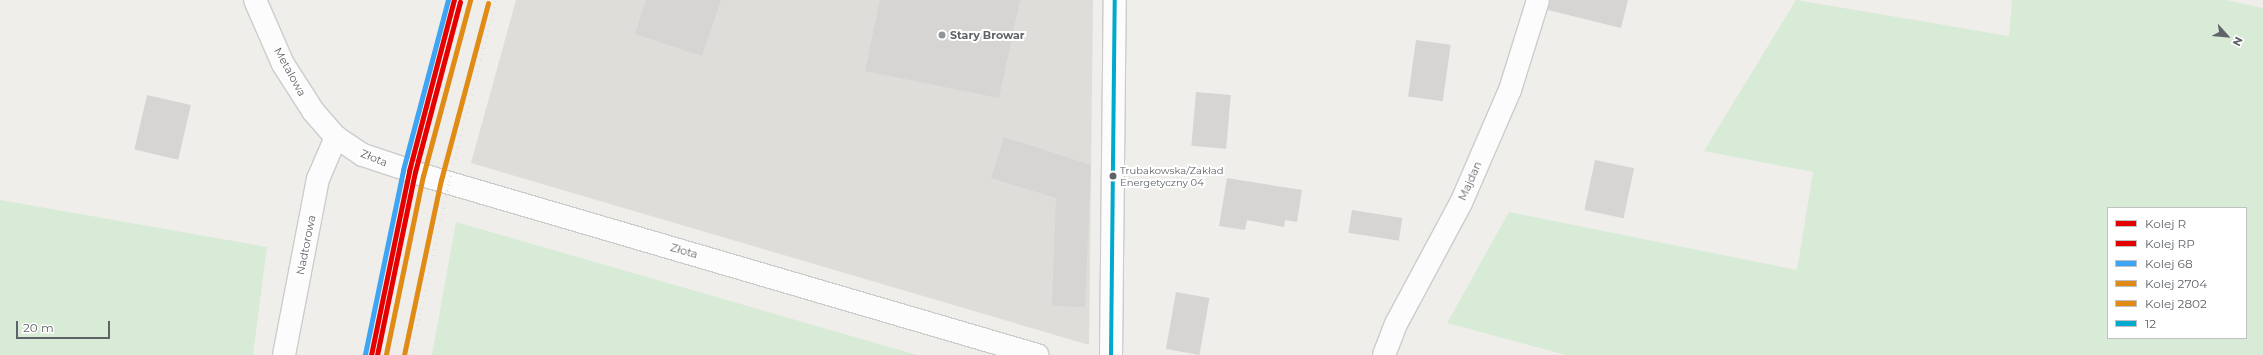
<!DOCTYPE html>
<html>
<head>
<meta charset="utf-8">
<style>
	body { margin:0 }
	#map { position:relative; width:2263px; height:355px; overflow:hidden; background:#efeeea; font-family:Montserrat,sans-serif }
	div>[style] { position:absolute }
	.industrial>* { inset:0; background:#dfddda }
	.green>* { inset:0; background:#d8ebd6 }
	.building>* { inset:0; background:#d6d5d3; transform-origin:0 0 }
	.roads { filter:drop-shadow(1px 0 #cbcccc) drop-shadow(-1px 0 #cbcccc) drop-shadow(0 1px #cbcccc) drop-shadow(0 -1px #cbcccc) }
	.minor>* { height:22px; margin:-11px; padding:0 11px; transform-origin:11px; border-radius:11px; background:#fdfcfc }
	.rail>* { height:3px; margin-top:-1.5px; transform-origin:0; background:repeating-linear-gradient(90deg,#e4e4e4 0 1px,transparent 0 6px) }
	.bus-1>* { height:4px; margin:-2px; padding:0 2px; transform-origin:2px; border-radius:2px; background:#00a9ce }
	.rail-1>* { height:5px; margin:-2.5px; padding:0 2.5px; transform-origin:2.5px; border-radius:2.5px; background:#e50000 }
	.rail-2>* { height:5px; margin:-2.5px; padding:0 2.5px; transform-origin:2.5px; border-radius:2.5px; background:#e50000 }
	.rail-3>* { height:5px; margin:-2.5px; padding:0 2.5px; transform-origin:2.5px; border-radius:2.5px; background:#3ea5f4 }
	.rail-4>* { height:5px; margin:-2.5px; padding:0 2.5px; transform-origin:2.5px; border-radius:2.5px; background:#df8b15 }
	.rail-5>* { height:5px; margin:-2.5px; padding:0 2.5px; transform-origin:2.5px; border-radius:2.5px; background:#df8b15 }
	.dots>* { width:11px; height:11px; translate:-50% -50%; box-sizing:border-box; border:2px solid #fff; border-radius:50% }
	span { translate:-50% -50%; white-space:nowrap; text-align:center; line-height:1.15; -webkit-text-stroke:4px #fff; paint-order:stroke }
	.bus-label { font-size:10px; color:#5f6368 }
	.left { translate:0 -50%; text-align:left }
	.poi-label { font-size:11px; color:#5f6368; font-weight:700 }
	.street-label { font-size:11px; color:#5f6368 }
	.legend { position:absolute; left:2107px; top:207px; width:140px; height:132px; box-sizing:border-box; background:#fff; border:1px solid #bfc1c3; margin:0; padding:5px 7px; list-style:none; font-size:12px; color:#5f6368 }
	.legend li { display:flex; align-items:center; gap:8px; height:20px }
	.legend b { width:20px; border:1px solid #bfc1c3 }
	.north { position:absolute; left:2207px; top:16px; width:40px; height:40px; -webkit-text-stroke:3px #fff; paint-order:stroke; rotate:117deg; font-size:11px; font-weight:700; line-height:16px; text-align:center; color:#5f6368 }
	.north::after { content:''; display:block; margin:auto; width:14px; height:18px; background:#5f6368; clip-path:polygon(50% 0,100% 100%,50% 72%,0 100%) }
	.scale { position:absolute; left:16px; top:321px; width:94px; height:18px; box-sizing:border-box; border:2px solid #5f6368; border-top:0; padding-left:5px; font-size:12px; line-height:14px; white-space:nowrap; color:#5f6368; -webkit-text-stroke:3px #fff; paint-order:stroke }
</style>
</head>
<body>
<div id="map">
	<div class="industrial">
		<i style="clip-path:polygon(516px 0,1093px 0,1089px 345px,471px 163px)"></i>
	</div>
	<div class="green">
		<i style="clip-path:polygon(evenodd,1796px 0,2009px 36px,2012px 0,2226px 0,2263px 8px,2263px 355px,1566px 355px,1447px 323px,1509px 212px,1797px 270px,1813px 172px,1704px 151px,1796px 0,2108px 208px,2246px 208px,2246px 338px,2108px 338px,2108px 208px)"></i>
		<i style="clip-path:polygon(0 200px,267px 247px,253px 355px,0 355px)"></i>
		<i style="clip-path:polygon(456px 222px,917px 355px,432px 355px)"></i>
	</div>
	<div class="building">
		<i style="clip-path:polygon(646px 0,721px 0,702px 56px,635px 34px)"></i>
		<i style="clip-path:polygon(880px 0,1020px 0,999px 98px,865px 71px)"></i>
		<i style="clip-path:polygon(1550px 0,1628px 0,1621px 28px,1548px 10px)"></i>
		<i style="left:1416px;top:40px;width:35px;height:57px;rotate:8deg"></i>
		<i style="left:1196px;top:92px;width:35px;height:54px;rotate:5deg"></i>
		<i style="left:147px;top:95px;width:45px;height:56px;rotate:13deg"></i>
		<i style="clip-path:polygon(1004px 137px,1091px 165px,1085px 307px,1052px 306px,1056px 198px,991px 178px)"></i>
		<i style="left:1595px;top:160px;width:40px;height:51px;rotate:12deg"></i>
		<i style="clip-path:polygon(1227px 178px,1302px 190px,1297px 222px,1285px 220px,1284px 227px,1247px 220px,1245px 230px,1219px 226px)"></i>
		<i style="left:1352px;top:210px;width:51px;height:23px;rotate:9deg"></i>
		<i style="left:1176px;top:292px;width:34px;height:58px;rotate:10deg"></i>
	</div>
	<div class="roads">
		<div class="minor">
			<i style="left:255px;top:0;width:70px;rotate:66.4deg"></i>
			<i style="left:283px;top:64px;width:56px;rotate:57.4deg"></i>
			<i style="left:313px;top:111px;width:35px;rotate:49deg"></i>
			<i style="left:336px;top:137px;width:32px;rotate:34deg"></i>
			<i style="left:363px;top:155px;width:70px;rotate:18.4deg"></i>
			<i style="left:429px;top:177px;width:634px;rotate:16.32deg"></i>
			<i style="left:284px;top:355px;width:179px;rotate:-79.1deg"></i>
			<i style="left:318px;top:179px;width:46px;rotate:-66.8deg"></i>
			<i style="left:1111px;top:355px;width:355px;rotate:-89.4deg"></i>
			<i style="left:1384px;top:355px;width:33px;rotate:-69deg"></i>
			<i style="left:1396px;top:324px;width:137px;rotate:-61.8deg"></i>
			<i style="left:1461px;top:203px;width:123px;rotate:-66.6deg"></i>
			<i style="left:1510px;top:90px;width:94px;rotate:-72.7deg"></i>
		</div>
	</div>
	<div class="rail">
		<i style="left:411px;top:355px;width:177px;rotate:-77.6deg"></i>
		<i style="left:449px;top:182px;width:188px;rotate:-75.5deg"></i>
	</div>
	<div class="bus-1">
		<i style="left:1111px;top:355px;width:355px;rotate:-89.4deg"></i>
	</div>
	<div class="rail-1">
		<i style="left:371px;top:355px;width:188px;rotate:-78.3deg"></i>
		<i style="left:409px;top:171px;width:177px;rotate:-75.3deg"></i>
	</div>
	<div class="rail-2">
		<i style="left:377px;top:355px;width:187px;rotate:-78.3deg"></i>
		<i style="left:415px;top:172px;width:176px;rotate:-75.2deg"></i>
	</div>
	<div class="rail-3">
		<i style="left:365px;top:354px;width:188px;rotate:-78.3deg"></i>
		<i style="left:403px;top:170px;width:176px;rotate:-75.2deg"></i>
	</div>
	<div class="rail-4">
		<i style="left:386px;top:354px;width:182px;rotate:-78.3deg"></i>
		<i style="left:423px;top:176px;width:182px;rotate:-75deg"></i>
	</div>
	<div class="rail-5">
		<i style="left:404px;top:355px;width:179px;rotate:-78.1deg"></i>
		<i style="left:441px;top:180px;width:183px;rotate:-75.1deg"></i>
	</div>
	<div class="dots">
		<i style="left:942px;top:35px;background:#919496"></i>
		<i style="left:1113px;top:176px;background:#5f6368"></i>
	</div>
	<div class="bus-label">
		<span class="left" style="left:1120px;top:176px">Trubakowska/Zakład<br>Energetyczny 04</span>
	</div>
	<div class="poi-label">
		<span class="left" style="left:950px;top:35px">Stary Browar</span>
	</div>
	<div class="street-label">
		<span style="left:290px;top:72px;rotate:61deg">Metalowa</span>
		<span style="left:374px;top:158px;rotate:22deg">Złota</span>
		<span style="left:1470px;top:181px;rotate:-66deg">Majdan</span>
		<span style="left:306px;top:245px;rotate:-79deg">Nadtorowa</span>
		<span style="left:684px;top:251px;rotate:16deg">Złota</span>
	</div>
	<ul class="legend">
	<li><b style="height:5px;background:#e50000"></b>Kolej R</li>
	<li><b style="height:5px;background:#e50000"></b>Kolej RP</li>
	<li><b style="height:5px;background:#3ea5f4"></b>Kolej 68</li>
	<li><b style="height:5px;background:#df8b15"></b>Kolej 2704</li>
	<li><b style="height:5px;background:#df8b15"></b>Kolej 2802</li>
	<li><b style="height:5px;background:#00a9ce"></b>12</li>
	</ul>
	<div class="north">N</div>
	<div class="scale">20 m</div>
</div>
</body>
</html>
